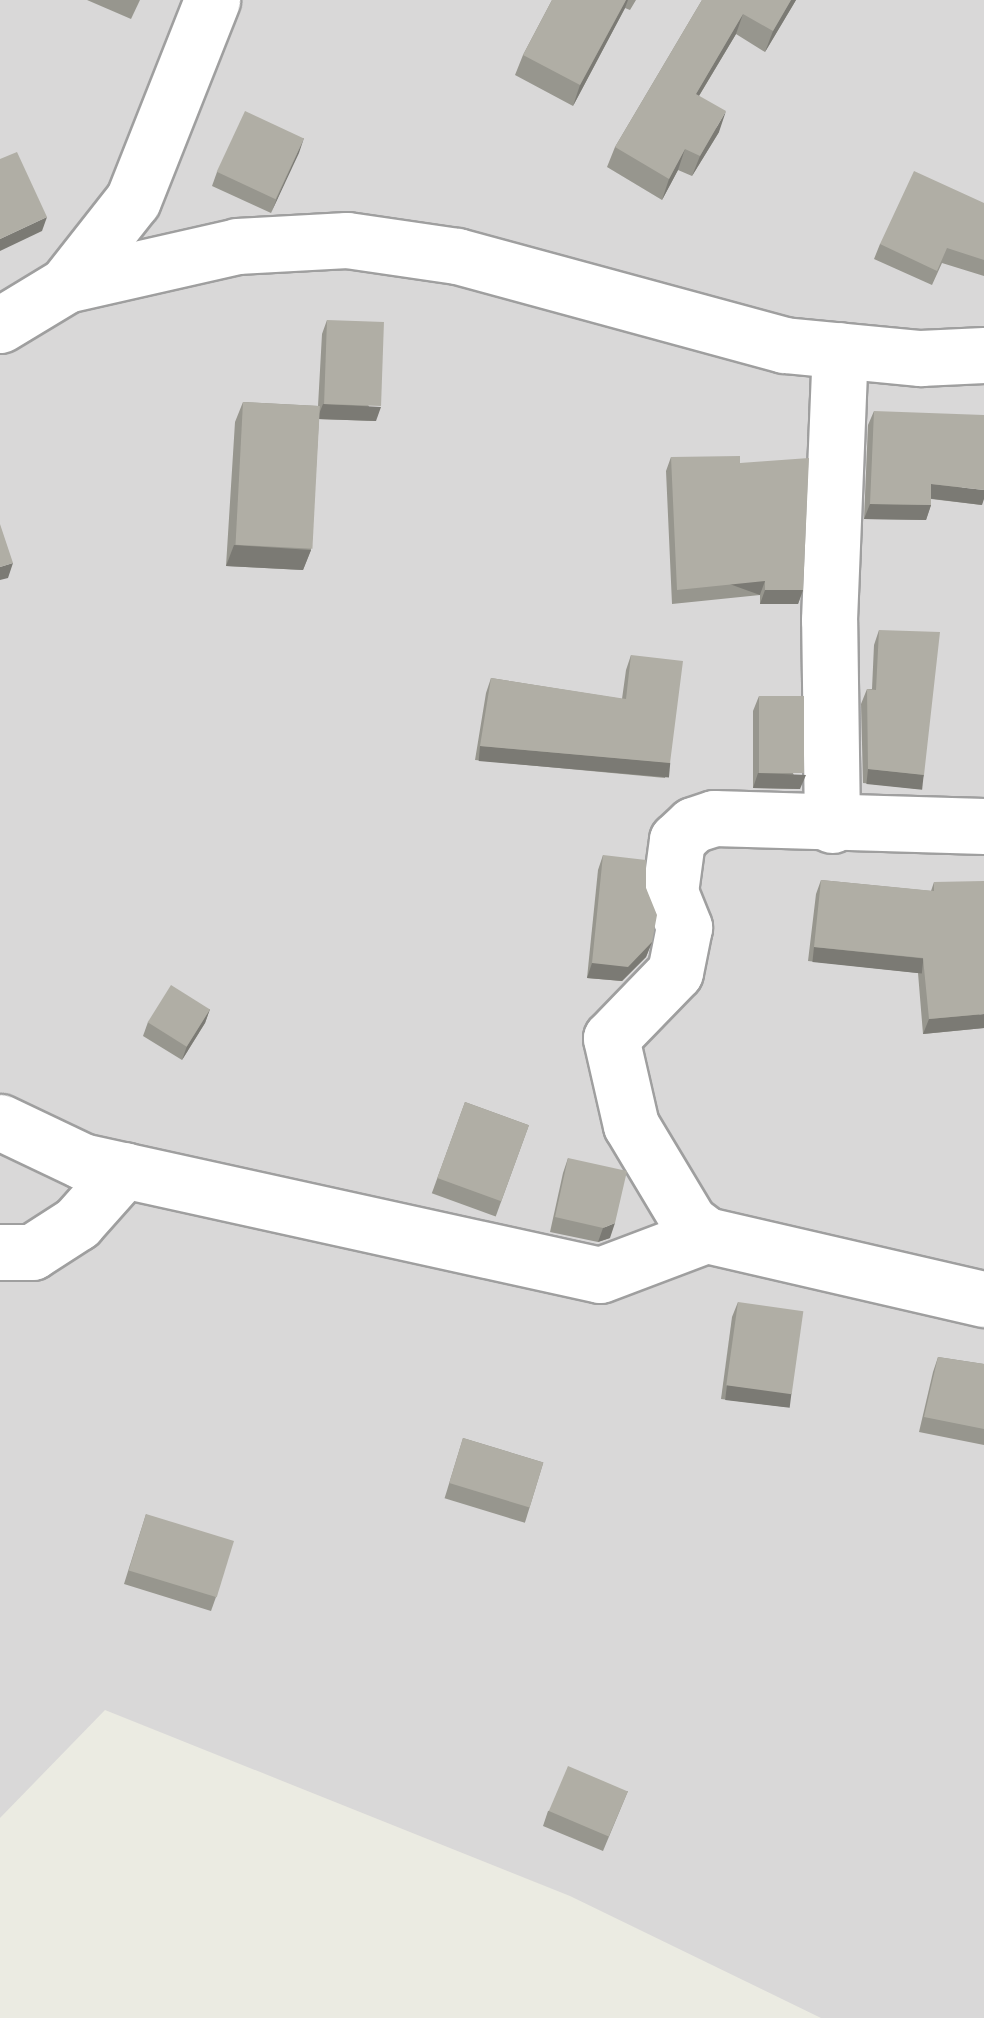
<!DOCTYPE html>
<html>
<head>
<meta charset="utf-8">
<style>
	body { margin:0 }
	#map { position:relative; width:984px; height:2018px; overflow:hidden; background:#ebebe2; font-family:Figtree,sans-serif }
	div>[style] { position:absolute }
	.residential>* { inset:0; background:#d9d8d8 }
	.roads { filter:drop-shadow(2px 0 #9f9f9f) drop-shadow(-2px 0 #9f9f9f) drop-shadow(0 2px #9f9f9f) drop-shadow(0 -2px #9f9f9f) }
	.minor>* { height:55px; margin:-27.5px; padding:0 27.5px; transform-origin:27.5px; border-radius:27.5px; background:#fff }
	.wall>* { inset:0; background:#97968e; transform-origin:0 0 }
	.shaded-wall>* { inset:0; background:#7b7a74; transform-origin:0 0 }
	.building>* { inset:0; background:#b0aea5; transform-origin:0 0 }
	span { translate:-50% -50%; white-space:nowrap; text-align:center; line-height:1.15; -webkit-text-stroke:9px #fff; paint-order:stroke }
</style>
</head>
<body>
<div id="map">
	<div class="residential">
		<i style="clip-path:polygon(0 0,984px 0,984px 2018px,821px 2018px,570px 1896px,105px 1710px,0 1818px)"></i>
	</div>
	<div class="roads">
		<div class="minor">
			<i style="left:66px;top:285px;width:108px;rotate:-51.8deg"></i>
			<i style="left:133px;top:200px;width:215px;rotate:-68.4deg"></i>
			<i style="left:0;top:325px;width:77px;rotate:-31.2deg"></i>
			<i style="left:66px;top:285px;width:175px;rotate:-12.8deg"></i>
			<i style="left:237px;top:246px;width:110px;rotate:-3.1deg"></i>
			<i style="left:347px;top:240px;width:111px;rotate:8.3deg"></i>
			<i style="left:457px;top:256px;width:339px;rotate:15.2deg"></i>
			<i style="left:784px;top:345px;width:137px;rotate:5.5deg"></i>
			<i style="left:920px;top:358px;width:64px;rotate:-2.7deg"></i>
			<i style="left:832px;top:825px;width:205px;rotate:-90.8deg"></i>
			<i style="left:829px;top:620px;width:270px;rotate:-87.7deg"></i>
			<i style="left:984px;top:826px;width:270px;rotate:-178.3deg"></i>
			<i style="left:714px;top:818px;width:22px;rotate:162deg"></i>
			<i style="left:693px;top:825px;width:22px;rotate:137deg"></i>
			<i style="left:677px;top:840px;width:52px;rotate:97.7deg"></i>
			<i style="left:670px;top:892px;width:38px;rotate:68deg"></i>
			<i style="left:684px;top:927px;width:46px;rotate:101.3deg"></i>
			<i style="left:675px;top:972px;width:92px;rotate:134.1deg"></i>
			<i style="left:611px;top:1038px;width:89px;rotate:77.1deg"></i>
			<i style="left:631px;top:1125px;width:113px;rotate:59.1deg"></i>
			<i style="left:689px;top:1222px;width:21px;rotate:37deg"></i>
			<i style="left:706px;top:1235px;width:285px;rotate:13deg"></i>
			<i style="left:0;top:1122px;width:91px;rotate:25.4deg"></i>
			<i style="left:82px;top:1161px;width:530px;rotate:12.41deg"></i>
			<i style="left:600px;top:1275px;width:113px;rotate:-20.7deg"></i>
			<i style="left:0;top:1252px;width:32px"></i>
			<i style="left:32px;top:1252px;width:54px;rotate:-32.8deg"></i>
			<i style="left:77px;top:1223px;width:71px;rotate:-48.4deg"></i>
		</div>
	</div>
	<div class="wall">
		<i style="clip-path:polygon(87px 0,140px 0,131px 19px)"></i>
		<i style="clip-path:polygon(552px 0,636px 0,630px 10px,625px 8px,573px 106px,515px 75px,523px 55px)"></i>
		<i style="clip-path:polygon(702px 0,796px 0,765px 52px,736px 34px,699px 96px,719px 132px,692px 176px,678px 170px,662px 200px,607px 167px,615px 147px)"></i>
		<i style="clip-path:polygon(304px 138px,271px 213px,212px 186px,217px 172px)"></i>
		<i style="clip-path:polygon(984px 203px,984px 276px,942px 263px,932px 285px,874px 259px,880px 244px)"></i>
		<i style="clip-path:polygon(327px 320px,376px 421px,319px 419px,311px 550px,303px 570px,226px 566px,235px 422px,243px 402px,318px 406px,322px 334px)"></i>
		<i style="clip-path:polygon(874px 411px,982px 505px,931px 499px,931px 505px,926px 520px,864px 519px,868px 425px)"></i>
		<i style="clip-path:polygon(671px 457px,740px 463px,803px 590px,798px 604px,760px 604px,760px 595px,672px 604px,666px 471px)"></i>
		<i style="clip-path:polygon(879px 630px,924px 775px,919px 789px,863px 783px,861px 704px,867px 689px,872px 689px,874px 645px)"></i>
		<i style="clip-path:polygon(631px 655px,670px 763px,665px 778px,475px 760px,486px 693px,491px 678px,622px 699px,626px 670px)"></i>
		<i style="clip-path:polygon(759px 696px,800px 789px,753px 788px,753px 711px)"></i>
		<i style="clip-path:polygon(603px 855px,646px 888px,652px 942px,646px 957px,622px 981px,587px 978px,598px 870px)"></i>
		<i style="clip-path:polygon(821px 880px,931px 891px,934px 882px,984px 1028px,923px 1034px,918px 973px,808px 961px,816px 894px)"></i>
		<i style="clip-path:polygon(210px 1009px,205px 1023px,182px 1060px,143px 1036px,148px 1022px)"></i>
		<i style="left:465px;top:1102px;width:68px;height:97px;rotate:20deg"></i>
		<i style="clip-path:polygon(568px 1158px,610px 1238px,598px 1242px,550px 1232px,563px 1173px)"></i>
		<i style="clip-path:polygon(738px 1302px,786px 1407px,721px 1399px,732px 1317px)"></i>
		<i style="clip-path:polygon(938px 1357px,984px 1364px,984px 1445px,919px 1432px,933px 1372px)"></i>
		<i style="left:463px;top:1438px;width:84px;height:63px;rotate:17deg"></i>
		<i style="clip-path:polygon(146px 1514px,216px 1597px,211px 1611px,124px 1584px)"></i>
		<i style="clip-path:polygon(628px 1791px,603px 1851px,543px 1826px,548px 1811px)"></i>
	</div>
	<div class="shaded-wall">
		<i style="clip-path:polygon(626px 0,628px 0,625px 8px,573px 106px,580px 85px)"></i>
		<i style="clip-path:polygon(791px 0,796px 0,765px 52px,773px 31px)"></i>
		<i style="clip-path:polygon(743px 14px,736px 34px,688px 114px,696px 94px)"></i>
		<i style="clip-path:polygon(726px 111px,719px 132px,692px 176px,700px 156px)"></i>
		<i style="clip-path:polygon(304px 138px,299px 153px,271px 213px,277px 198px)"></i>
		<i style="clip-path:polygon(685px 149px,678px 170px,662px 200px,669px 179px)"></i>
		<i style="clip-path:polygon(47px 217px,42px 231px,0 251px,0 239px)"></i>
		<i style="clip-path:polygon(323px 404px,381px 407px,376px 421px,317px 419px)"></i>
		<i style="clip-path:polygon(931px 484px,984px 490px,984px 499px,982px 505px,926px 498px)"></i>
		<i style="clip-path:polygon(870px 504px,931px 505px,926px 520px,864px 519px)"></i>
		<i style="clip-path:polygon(234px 545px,311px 550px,303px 570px,226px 566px)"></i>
		<i style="clip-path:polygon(13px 563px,8px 578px,0 580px,0 567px)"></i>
		<i style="left:765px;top:581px;width:15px;height:88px;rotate:110deg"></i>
		<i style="clip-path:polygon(765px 590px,803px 590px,798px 604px,760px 604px)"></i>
		<i style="left:480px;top:746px;width:191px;height:15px;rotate:5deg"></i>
		<i style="left:868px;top:769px;width:56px;height:15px;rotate:6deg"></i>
		<i style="clip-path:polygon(758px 773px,806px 775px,800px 789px,753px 788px)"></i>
		<i style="clip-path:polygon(652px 942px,646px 957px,622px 981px,587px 978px,592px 963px)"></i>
		<i style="left:814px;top:947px;width:110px;height:15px;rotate:6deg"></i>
		<i style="clip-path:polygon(210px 1009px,205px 1023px,182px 1060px,187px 1046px)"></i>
		<i style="clip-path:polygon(984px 1014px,984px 1028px,923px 1034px,929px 1019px)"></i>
		<i style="clip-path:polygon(615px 1223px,610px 1238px,598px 1242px,603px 1228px)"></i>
		<i style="left:727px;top:1385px;width:65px;height:15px;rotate:7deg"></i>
	</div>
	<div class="building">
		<i style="clip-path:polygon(552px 0,626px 0,580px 85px,523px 55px)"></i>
		<i style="clip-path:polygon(702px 0,791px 0,773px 31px,743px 14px,696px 94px,726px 111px,700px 156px,685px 149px,669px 179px,615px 147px)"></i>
		<i style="left:245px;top:111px;width:65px;height:67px;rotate:25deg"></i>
		<i style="clip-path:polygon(17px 152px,47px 217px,0 239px,0 159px)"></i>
		<i style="clip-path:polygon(914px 171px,984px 203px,984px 260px,947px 248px,937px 271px,880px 244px)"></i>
		<i style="left:327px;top:320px;width:57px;height:84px;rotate:2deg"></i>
		<i style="left:243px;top:402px;width:77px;height:143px;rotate:3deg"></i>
		<i style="clip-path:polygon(874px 411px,984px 415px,984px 490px,931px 484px,931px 505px,870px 504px)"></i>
		<i style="clip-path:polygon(740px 456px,740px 463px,809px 458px,803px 590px,765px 590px,765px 581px,677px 590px,671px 457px)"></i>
		<i style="clip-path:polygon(0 524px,13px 563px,0 567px)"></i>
		<i style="clip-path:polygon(879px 630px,940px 632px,924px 775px,868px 769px,867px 689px,876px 690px)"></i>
		<i style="clip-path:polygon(631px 655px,683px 661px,670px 763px,480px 746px,491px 678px,626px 699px)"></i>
		<i style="left:759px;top:696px;width:45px;height:77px"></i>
		<i style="clip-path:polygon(603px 855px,646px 860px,646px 888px,657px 915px,652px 942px,628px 967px,592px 963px)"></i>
		<i style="clip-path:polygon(821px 880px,934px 891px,934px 882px,984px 881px,984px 1014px,929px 1019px,923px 958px,814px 947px)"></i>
		<i style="left:171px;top:985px;width:46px;height:44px;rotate:32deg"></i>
		<i style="left:465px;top:1102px;width:68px;height:81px;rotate:20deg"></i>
		<i style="clip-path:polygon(568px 1158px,627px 1171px,615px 1223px,603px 1228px,555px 1217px)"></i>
		<i style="left:738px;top:1302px;width:66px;height:84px;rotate:8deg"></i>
		<i style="clip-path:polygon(938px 1357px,984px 1364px,984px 1429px,924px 1417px)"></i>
		<i style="left:463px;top:1438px;width:84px;height:47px;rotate:17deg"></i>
		<i style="left:146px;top:1514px;width:92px;height:59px;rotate:17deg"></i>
		<i style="left:568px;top:1766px;width:65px;height:49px;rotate:23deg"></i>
	</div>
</div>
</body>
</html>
